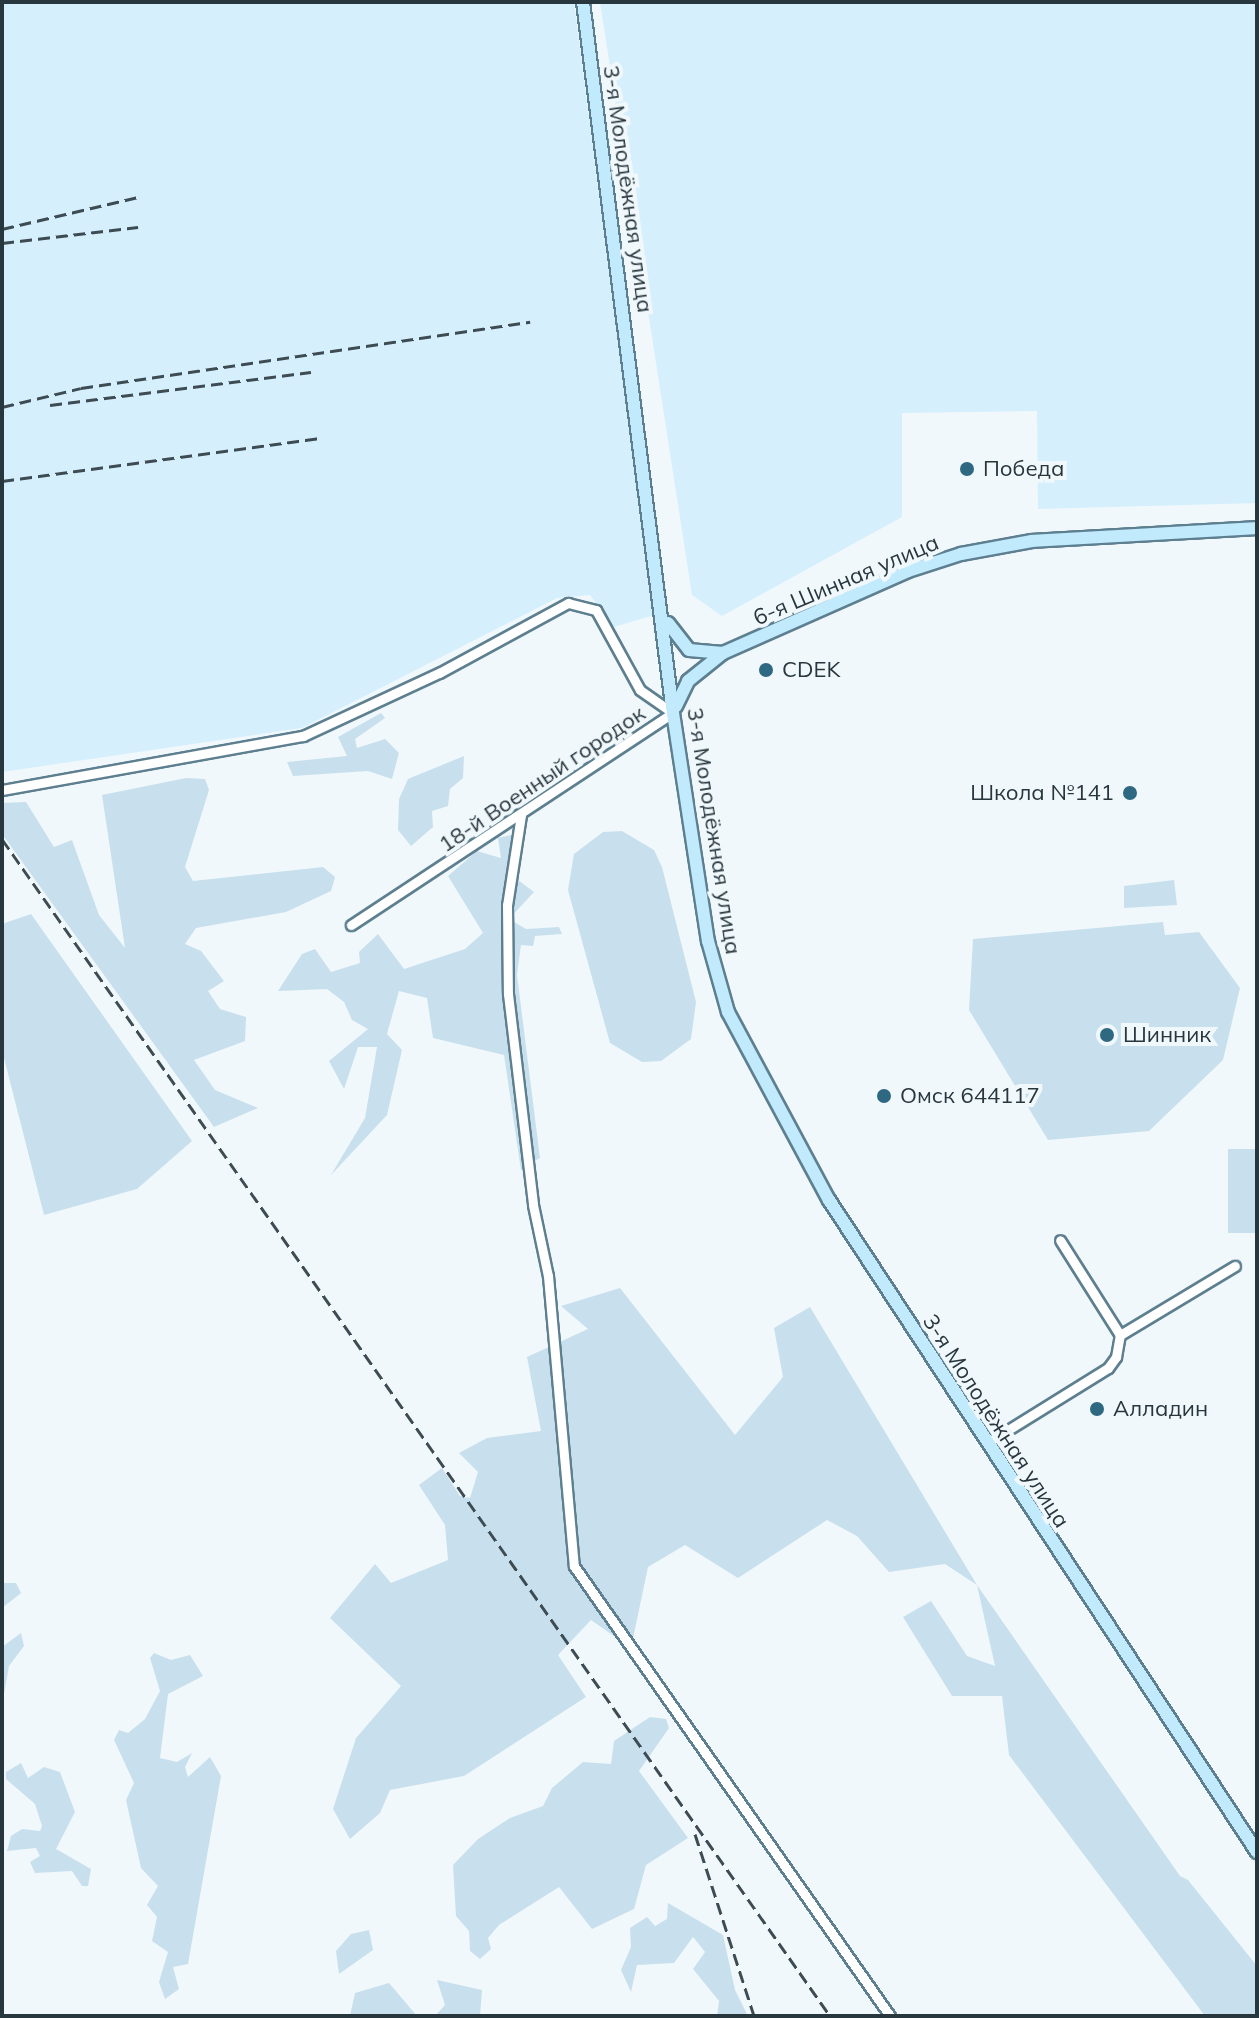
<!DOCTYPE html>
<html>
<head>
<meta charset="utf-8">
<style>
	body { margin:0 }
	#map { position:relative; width:1259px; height:2018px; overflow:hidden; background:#f0f8fb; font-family:Mulish,sans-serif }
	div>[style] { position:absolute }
	.built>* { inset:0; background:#d5effd }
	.green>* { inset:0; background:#c8e0ed; transform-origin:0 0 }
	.roads { filter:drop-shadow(2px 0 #5d7f8f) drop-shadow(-2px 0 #5d7f8f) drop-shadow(0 2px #5d7f8f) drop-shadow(0 -2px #5d7f8f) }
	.minor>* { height:9px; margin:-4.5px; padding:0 4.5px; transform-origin:4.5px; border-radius:4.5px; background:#fff }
	.major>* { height:12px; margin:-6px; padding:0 6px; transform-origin:6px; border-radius:6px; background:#c1eafd }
	.rail>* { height:3px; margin-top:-1.5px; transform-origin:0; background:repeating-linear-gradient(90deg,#3d4b52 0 12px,transparent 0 18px) }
	.dots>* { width:22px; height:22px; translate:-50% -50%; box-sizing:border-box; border:4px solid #f0f8fb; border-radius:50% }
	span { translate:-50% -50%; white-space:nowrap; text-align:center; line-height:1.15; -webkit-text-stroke:8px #f0f8fb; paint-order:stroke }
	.street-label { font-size:22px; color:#28373e }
	.poi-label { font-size:22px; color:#28373e }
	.left { translate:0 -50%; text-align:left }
	.right { translate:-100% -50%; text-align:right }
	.frame { position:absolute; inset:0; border:4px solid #28373e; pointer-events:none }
</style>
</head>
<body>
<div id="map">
	<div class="built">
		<i style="clip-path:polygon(2px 2px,574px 2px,654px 615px,614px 627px,590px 595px,557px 598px,302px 728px,2px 772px)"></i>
		<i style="clip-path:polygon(600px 2px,1257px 2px,1257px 503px,1038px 509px,1037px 411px,902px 413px,902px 517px,722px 616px,692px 595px)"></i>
	</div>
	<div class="green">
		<i style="clip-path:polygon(381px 713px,385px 718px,355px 739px,357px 748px,385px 739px,399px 753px,392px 779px,368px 771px,293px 776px,287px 762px,347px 756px,338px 737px)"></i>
		<i style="clip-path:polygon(464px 756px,463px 778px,450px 789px,448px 806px,432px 811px,433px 827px,411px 846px,398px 830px,399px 799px,408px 779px)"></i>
		<i style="clip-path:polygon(186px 778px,205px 779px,209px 790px,185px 867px,193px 881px,323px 867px,335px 877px,331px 891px,286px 912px,196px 928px,185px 944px,201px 951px,224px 981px,208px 991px,220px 1009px,246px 1017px,245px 1041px,194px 1060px,215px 1090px,258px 1108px,214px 1127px,2px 834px,2px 803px,26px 802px,54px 847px,72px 840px,99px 915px,125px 948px,102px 795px)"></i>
		<i style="clip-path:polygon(622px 831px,654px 850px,662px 867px,696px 1002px,691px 1039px,661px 1061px,642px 1062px,610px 1043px,568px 890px,574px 854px,603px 832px)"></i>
		<i style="clip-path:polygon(524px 832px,510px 874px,534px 892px,509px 919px,526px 929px,559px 927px,562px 934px,535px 936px,533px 946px,521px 945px,517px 975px,540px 1158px,521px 1170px,504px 1055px,433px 1038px,427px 998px,399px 991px,387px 1034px,402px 1050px,387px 1115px,331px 1175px,365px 1118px,377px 1047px,358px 1047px,344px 1089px,329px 1061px,368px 1029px,352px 1020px,344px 1002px,327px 989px,278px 991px,302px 954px,315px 949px,331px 972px,360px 963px,359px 952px,378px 934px,404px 969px,465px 949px,483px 933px,448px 876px,477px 851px,501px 858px,498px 838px)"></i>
		<i style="clip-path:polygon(1174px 880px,1177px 905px,1124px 908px,1124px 886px)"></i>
		<i style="clip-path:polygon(31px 914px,192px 1141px,137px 1189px,44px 1215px,2px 1050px,2px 924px)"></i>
		<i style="clip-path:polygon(1163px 922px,1165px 935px,1199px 932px,1240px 988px,1223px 1060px,1149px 1131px,1048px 1140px,969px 1010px,973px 939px)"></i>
		<i style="left:1228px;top:1149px;width:29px;height:84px"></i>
		<i style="clip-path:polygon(620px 1288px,735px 1435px,783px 1377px,774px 1328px,810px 1307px,977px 1585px,1180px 1876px,1188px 1880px,1257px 1966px,1257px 2016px,1205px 2016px,1009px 1755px,1002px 1696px,952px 1696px,903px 1617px,931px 1601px,967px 1656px,995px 1666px,977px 1585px,945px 1564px,889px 1572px,857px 1536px,827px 1520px,738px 1578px,685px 1545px,648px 1567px,631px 1648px,591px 1620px,558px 1655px,586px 1697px,464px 1776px,390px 1790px,380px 1813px,350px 1839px,333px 1809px,356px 1738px,401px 1686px,330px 1618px,375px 1564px,391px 1583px,448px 1560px,445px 1525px,419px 1485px,442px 1468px,460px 1496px,470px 1498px,478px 1472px,459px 1453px,487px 1438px,541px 1431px,527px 1357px,588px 1329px,561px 1306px)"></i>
		<i style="clip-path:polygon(2px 1583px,16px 1583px,21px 1593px,2px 1608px)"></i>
		<i style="clip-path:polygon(21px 1633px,24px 1646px,9px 1666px,2px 1705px,2px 1647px)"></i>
		<i style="clip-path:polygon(154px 1653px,171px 1660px,190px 1655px,203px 1676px,168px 1694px,160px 1758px,177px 1762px,192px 1753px,185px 1767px,188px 1777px,210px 1757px,221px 1776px,188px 1964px,173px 1967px,179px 1989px,165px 1999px,159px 1982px,168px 1952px,152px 1941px,157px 1917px,147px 1905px,158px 1886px,141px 1868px,126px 1800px,134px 1783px,114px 1740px,119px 1730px,128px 1733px,145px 1719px,160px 1691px,150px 1658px)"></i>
		<i style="clip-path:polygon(650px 1717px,666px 1719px,669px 1728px,639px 1771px,688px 1838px,646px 1865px,634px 1909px,592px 1929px,559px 1887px,499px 1925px,488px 1938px,491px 1949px,480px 1959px,470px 1951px,469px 1931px,456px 1916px,453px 1865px,478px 1839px,510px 1818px,543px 1806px,552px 1788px,583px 1762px,611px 1764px,614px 1741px)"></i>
		<i style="clip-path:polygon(21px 1763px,28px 1778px,44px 1767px,60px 1772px,75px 1812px,56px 1849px,91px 1869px,88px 1886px,82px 1886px,72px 1871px,35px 1873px,30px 1862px,40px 1856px,36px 1848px,7px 1851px,11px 1836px,22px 1829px,40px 1831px,42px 1826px,35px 1804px,6px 1779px,6px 1772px)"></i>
		<i style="clip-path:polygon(668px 1903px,723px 1935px,735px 1990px,748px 2016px,717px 2016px,719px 2001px,693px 1969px,705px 1952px,693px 1937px,674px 1963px,637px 1965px,631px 1992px,621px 1970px,631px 1947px,630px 1928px,647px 1917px,655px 1926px,667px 1919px)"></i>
		<i style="clip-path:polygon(369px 1930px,373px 1950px,339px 1974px,336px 1951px,351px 1934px)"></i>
		<i style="clip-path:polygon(437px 1980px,482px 1990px,480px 2016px,435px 2016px,445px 2005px)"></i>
		<i style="clip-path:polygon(389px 1983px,417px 2016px,350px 2016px,355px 1993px)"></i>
	</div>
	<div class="roads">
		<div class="minor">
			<i style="left:2px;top:790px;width:306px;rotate:-10.2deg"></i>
			<i style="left:303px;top:736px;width:150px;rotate:-24.9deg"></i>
			<i style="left:439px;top:673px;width:147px;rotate:-28.5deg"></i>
			<i style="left:568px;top:603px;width:29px;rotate:14deg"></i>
			<i style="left:596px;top:610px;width:91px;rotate:61.2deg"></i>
			<i style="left:640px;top:690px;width:40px;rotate:34.9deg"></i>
			<i style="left:521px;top:815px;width:91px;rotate:98.8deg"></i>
			<i style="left:507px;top:905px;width:89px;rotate:89.4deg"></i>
			<i style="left:508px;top:994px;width:212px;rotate:83.2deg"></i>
			<i style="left:533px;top:1205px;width:73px;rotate:78.1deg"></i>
			<i style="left:548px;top:1276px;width:291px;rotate:84.9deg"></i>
			<i style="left:574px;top:1566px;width:550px;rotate:54.92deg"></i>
			<i style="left:351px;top:925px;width:386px;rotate:-33.4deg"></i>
			<i style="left:1120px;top:1335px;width:134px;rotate:-31deg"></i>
			<i style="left:987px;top:1443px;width:142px;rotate:-31.8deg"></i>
			<i style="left:1108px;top:1368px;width:14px;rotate:-54deg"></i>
			<i style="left:1116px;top:1357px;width:22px;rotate:-80deg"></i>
			<i style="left:1120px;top:1335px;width:112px;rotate:-122.3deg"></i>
		</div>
		<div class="major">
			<i style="left:583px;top:2px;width:717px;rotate:82.79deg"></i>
			<i style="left:673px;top:713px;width:231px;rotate:81.3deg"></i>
			<i style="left:708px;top:941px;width:74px;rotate:74.3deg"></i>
			<i style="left:728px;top:1012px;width:213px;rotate:61.8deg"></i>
			<i style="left:829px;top:1200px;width:780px;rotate:56.72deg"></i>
			<i style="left:668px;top:623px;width:34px;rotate:52deg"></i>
			<i style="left:689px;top:650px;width:34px;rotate:5deg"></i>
			<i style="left:676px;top:706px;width:28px;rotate:-64deg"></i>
			<i style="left:688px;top:681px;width:45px;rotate:-38.7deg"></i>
			<i style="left:723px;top:653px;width:202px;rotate:-23.9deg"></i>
			<i style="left:908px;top:571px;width:56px;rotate:-17.8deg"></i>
			<i style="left:961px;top:554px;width:72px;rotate:-10.4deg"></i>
			<i style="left:1032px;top:541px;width:225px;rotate:-3.3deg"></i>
		</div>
	</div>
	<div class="rail">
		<i style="left:2px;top:229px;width:140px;rotate:-13.2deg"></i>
		<i style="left:2px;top:243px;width:137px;rotate:-6.7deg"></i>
		<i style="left:50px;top:405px;width:263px;rotate:-7.2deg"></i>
		<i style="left:2px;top:407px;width:81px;rotate:-13.5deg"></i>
		<i style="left:81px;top:388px;width:454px;rotate:-8.4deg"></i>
		<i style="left:2px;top:481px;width:321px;rotate:-7.7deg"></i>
		<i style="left:2px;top:839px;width:1439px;rotate:54.87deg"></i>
		<i style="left:695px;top:1834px;width:191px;rotate:72deg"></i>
	</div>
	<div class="dots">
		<i style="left:967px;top:469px;background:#2e6881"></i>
		<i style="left:766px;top:670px;background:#2e6881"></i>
		<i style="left:1130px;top:793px;background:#2e6881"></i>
		<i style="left:1107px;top:1035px;background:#2e6881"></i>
		<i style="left:884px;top:1096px;background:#2e6881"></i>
		<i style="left:1097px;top:1409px;background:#2e6881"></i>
	</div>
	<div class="street-label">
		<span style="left:628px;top:189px;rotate:82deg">3-я Молодёжная улица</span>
		<span style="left:846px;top:580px;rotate:-23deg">6-я Шинная улица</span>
		<span style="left:542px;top:779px;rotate:-34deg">18-й Военный городок</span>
		<span style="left:714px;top:831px;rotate:81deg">3-я Молодёжная улица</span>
		<span style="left:996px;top:1421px;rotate:57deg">3-я Молодёжная улица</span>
	</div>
	<div class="poi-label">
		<span class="left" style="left:983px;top:469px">Победа</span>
		<span class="left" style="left:782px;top:670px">CDEK</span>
		<span class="right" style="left:1114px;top:793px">Школа №141</span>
		<span class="left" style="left:1123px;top:1035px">Шинник</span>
		<span class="left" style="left:900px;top:1096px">Омск 644117</span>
		<span class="left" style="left:1113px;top:1409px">Алладин</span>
	</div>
	<div class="frame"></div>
</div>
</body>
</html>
